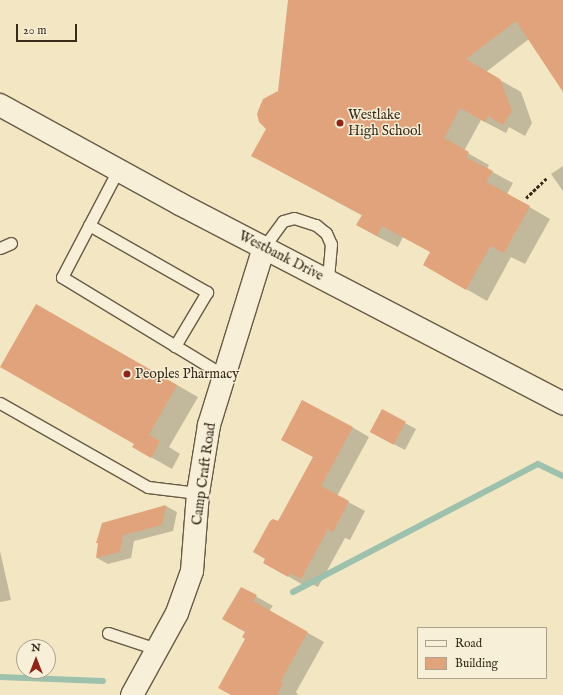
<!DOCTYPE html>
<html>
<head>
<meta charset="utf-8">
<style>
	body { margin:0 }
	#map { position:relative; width:563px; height:695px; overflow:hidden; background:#f3e7c3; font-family:"IM FELL English",serif }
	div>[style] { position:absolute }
	.shadow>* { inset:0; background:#0003 }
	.stream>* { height:6px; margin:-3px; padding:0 3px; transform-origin:3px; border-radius:3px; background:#9dc1ad }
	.building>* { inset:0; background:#e0a37b; transform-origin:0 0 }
	.path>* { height:2.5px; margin-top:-1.25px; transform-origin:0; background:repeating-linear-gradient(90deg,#382b1a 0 3px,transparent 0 5px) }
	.roads { filter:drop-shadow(1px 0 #675a44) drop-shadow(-1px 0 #675a44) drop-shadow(0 1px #675a44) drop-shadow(0 -1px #675a44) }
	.lane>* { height:11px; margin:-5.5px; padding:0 5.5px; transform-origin:5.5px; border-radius:5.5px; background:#f7efd8 }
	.street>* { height:22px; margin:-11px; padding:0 11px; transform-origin:11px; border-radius:11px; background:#f7efd8 }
	.secondary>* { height:22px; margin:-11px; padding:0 11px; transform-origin:11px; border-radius:11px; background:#f7efd8 }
	.dots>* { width:11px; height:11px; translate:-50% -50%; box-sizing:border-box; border:2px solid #f7efd8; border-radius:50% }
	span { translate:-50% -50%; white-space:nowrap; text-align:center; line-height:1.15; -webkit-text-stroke:3px #f7efd8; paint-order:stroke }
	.poi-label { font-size:14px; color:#382b1a }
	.left { translate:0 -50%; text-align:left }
	.street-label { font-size:14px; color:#382b1a }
	.legend { position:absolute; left:417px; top:627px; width:130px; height:52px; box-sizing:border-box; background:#f7efd8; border:1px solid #aba18c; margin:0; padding:5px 7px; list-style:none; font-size:12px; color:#382b1a }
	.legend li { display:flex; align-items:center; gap:8px; height:20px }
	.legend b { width:20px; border:1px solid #aba18c }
	.north { position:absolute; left:16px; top:639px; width:40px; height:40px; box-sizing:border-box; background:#f7efd8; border:1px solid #aba18c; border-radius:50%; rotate:0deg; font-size:11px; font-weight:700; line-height:16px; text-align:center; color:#382b1a }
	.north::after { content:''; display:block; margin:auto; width:14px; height:18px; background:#8f2418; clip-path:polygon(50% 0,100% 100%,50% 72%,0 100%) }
	.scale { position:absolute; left:16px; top:24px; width:61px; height:18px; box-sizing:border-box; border:2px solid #382b1a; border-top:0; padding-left:5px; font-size:12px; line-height:14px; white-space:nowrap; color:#382b1a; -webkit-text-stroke:3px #f7efd8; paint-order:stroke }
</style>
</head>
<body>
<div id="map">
	<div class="shadow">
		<i style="clip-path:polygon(289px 0,563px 0,563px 90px,529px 39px,486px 72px,521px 92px,532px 123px,525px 136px,509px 127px,506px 133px,481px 120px,464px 151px,489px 165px,487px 169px,513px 183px,507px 194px,550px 219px,525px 264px,511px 257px,487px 301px,424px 265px,431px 252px,403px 237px,398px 247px,378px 237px,357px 225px,363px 216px,273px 167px,267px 128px,279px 92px)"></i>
		<i style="clip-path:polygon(563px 166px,563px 191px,551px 174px)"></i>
		<i style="clip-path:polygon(37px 305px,198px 397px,169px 447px,180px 454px,172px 469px,133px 447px,135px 444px)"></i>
		<i style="clip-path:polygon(405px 423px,416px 429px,405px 450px,382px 438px)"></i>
		<i style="clip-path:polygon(352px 427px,369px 437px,337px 496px,365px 511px,350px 540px,345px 538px,318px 587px,307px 582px,305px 586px,265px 563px,278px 523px,314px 457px,282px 440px)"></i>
		<i style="clip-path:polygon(166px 506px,177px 512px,173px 531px,134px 541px,131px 558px,108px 564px,97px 558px,99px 544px,97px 543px,102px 524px)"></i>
		<i style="clip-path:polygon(0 551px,11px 600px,0 602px)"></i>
		<i style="clip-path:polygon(241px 588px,273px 606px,269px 611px,324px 642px,296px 692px,298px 695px,232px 695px,246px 639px)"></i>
	</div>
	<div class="stream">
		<i style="left:293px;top:592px;width:276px;rotate:-27.6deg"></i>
		<i style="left:538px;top:464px;width:28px;rotate:26deg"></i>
		<i style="left:0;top:677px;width:103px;rotate:2.2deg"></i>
	</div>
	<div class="building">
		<i style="clip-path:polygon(288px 0,563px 0,563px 92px,516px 21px,466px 59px,500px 79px,512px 111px,503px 125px,488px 116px,485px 122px,460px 108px,444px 138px,469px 152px,466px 157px,493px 171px,486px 182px,530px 206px,504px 253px,490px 246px,466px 290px,423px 265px,430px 252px,382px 226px,377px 236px,356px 225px,362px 215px,251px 156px,266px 129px,259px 122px,257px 114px,260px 106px,263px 99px,278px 91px)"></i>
		<i style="clip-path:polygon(36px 304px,177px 385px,149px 435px,160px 441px,151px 458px,132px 447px,134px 444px,0 367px)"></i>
		<i style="clip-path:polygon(302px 400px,353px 427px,321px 486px,349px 501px,333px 532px,328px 529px,301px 579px,290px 573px,288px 577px,263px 563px,265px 559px,253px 552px,270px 521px,273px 519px,278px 521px,313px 457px,281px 440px)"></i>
		<i style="left:382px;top:409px;width:27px;height:26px;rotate:28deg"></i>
		<i style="clip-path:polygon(166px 505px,162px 525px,123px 535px,120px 552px,96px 558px,98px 543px,96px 543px,102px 523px)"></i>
		<i style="clip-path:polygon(241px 587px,257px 595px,253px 601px,308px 632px,280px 682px,283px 683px,277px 695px,231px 695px,218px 688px,245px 639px,242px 637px,245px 632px,222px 619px)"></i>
	</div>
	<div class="path">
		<i style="left:526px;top:198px;width:29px;rotate:-44deg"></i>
	</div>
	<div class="roads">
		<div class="lane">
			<i style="left:118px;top:170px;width:121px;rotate:117.6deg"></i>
			<i style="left:62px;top:277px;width:191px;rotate:31.3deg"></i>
			<i style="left:89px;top:225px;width:136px;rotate:29.6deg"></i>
			<i style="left:207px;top:292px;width:63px;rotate:120.7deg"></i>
			<i style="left:264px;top:247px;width:32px;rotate:-54deg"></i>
			<i style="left:283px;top:221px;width:11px;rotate:-15deg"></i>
			<i style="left:294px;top:218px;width:23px;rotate:18deg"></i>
			<i style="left:316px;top:225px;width:13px;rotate:39deg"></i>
			<i style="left:326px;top:233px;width:12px;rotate:66deg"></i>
			<i style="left:331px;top:244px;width:36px;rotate:95deg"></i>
			<i style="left:0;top:248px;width:12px;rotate:-24deg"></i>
			<i style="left:0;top:403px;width:170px;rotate:29.6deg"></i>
			<i style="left:148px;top:487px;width:50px;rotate:6.8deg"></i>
			<i style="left:108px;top:633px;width:52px;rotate:18.1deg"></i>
		</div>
		<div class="street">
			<i style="left:132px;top:695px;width:94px;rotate:-61.2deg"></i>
			<i style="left:177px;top:613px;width:45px;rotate:-70.3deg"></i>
			<i style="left:192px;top:571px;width:78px;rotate:-85.6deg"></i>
			<i style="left:198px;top:493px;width:69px;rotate:-80.8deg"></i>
			<i style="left:209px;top:425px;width:186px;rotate:-72.8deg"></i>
		</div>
		<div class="secondary">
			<i style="left:0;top:105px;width:205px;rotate:28.8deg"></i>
			<i style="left:180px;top:204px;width:432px;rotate:27.5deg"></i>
		</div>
	</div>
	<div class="dots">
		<i style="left:340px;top:123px;background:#8f2418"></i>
		<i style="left:127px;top:374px;background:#8f2418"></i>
	</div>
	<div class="poi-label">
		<span class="left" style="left:348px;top:123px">Westlake<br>High School</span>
		<span class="left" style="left:135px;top:374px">Peoples Pharmacy</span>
	</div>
	<div class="street-label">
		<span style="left:281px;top:256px;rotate:27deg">Westbank Drive</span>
		<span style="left:204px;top:474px;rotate:-82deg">Camp Craft Road</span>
	</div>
	<ul class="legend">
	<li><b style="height:5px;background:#f7efd8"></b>Road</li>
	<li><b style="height:11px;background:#e0a37b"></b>Building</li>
	</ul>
	<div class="north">N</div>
	<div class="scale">20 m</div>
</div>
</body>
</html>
